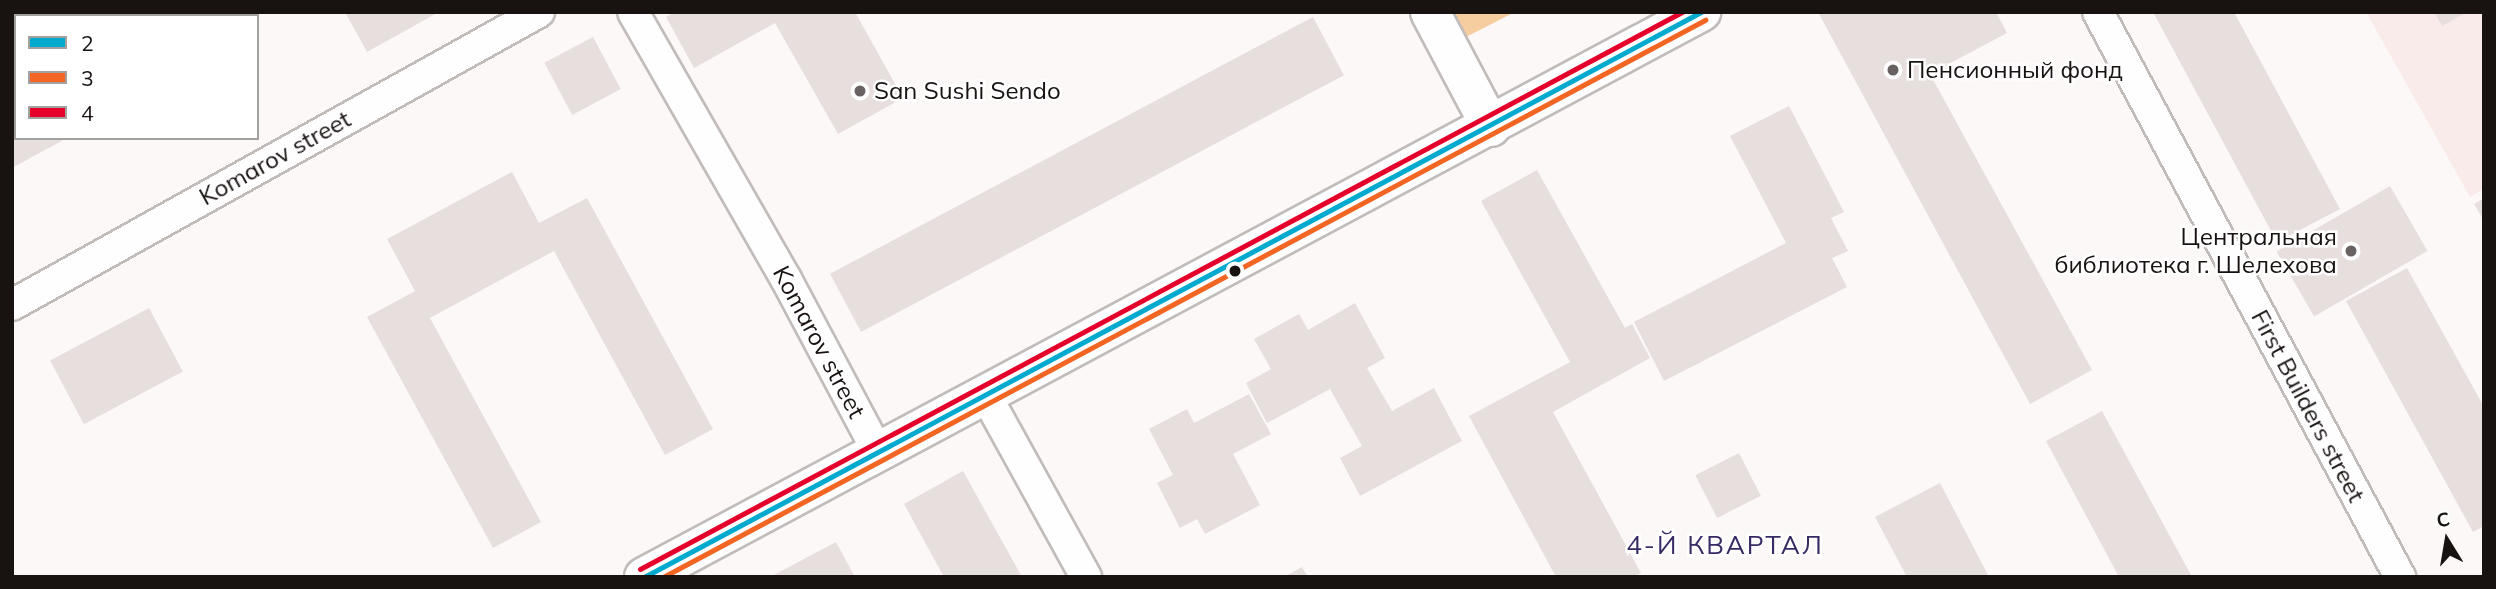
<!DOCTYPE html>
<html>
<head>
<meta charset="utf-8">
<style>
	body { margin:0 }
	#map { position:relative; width:2496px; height:589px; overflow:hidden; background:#fdf8f8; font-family:Mulish,sans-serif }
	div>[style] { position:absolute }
	.built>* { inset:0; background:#f9ebea }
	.forest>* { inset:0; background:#f6cd9f }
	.building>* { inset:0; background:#e7dede; transform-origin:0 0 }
	.roads { filter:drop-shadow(2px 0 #c1bcba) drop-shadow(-2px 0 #c1bcba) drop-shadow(0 2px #c1bcba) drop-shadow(0 -2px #c1bcba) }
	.minor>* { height:30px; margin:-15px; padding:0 15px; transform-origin:15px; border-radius:15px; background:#fffefe }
	.tertiary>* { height:38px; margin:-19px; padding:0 19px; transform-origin:19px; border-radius:19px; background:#fffefe }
	.bus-1>* { height:5px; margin:-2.5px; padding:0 2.5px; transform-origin:2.5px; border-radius:2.5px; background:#00a9ce }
	.bus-2>* { height:5px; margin:-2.5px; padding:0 2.5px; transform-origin:2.5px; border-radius:2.5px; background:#f26522 }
	.bus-3>* { height:5px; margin:-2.5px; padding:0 2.5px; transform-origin:2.5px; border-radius:2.5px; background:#e4002b }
	.dots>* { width:19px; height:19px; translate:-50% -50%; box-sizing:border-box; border:4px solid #fff; border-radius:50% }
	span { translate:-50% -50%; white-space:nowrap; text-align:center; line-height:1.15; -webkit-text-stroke:5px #fff; paint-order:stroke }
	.poi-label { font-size:24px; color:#181211 }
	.left { translate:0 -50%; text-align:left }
	.right { translate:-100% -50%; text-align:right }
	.street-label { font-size:24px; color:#181211 }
	.neighbourhood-label { font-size:26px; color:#392a65; letter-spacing:2px }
	.frame { position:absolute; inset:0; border:14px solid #181211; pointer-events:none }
	.legend { position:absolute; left:14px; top:14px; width:245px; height:126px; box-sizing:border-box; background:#fff; border:2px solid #a3a0a0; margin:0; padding:9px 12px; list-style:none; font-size:21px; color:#181211 }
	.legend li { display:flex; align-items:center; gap:14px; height:35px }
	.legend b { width:35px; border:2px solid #a3a0a0 }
	.north { position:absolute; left:2412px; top:505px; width:70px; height:70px; -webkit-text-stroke:5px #fff; paint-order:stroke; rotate:349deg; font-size:19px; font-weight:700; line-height:28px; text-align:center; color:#181211 }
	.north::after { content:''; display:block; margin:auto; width:24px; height:32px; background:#181211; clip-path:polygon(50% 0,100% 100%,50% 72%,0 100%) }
</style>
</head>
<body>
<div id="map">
	<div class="built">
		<i style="clip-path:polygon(2366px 12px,2484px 12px,2484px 189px,2470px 197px)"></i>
	</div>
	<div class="forest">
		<i style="clip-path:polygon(1454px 12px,1515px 12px,1466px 37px)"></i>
	</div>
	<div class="building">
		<i style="left:160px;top:12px;width:82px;height:8px"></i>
		<i style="clip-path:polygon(345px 12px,439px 12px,367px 52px)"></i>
		<i style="clip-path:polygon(675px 12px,855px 12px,903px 98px,838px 134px,775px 23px,694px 68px,666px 17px)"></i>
		<i style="clip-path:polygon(1818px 12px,1996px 12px,2007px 33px,1930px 74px,2092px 370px,2030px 404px)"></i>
		<i style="clip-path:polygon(2153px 12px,2234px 12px,2340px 209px,2277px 242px)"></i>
		<i style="clip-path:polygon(2434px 12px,2467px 12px,2442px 26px)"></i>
		<i style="left:1313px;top:17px;width:66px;height:547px;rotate:62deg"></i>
		<i style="left:593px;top:37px;width:59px;height:55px;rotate:62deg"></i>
		<i style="clip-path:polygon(16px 91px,16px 138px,67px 138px,12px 168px)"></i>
		<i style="clip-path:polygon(1789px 106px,1844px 212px,1831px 218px,1848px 251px,1832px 258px,1847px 287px,1664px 381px,1634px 322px,1786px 243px,1730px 136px)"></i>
		<i style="clip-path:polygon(1537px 170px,1625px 328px,1632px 324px,1650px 358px,1553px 412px,1641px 573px,1633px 577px,1556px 577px,1469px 416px,1570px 362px,1481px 201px)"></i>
		<i style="clip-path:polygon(512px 172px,539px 223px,587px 198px,713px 429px,665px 455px,554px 251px,430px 318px,541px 522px,493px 548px,367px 317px,415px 291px,387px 239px)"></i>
		<i style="left:2390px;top:186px;width:75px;height:131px;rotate:60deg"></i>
		<i style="clip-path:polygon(2484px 198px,2484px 221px,2474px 204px)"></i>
		<i style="clip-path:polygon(2407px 268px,2484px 407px,2484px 526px,2473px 532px,2346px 301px)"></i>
		<i style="clip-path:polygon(1355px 303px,1385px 358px,1367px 368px,1392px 411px,1434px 388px,1462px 441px,1360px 496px,1340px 458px,1362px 446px,1330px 389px,1267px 423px,1246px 383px,1271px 369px,1254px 339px,1299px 314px,1308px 330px)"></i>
		<i style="left:149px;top:308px;width:72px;height:112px;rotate:62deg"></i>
		<i style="clip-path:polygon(1249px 394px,1271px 434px,1233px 454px,1260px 505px,1205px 534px,1197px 519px,1180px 528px,1157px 483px,1173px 475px,1149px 429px,1187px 409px,1194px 423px)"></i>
		<i style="clip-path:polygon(2102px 411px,2192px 577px,2119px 577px,2046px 441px)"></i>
		<i style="left:1739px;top:453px;width:48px;height:49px;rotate:63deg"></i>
		<i style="clip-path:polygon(963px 471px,1022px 577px,944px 577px,904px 504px)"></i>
		<i style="clip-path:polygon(1940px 483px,1987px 573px,1989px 577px,1907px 577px,1875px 517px)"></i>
		<i style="clip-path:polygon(836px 542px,855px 577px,770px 577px)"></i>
		<i style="clip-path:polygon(1302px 567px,1308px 577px,1284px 577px)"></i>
	</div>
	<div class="roads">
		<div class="minor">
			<i style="left:633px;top:12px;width:308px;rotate:60.2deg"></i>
			<i style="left:786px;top:279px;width:198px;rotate:62deg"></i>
			<i style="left:2098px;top:12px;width:641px;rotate:61.87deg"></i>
			<i style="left:12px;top:305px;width:603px;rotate:-29.07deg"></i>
			<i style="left:985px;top:394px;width:209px;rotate:61.1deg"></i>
		</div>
		<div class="tertiary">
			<i style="left:1430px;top:12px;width:130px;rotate:62.1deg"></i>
			<i style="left:644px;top:577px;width:1199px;rotate:-28.13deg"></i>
		</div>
	</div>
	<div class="bus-1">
		<i style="left:644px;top:577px;width:1199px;rotate:-28.13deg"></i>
	</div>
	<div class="bus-2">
		<i style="left:663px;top:577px;width:1182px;rotate:-28.13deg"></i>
	</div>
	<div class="bus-3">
		<i style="left:640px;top:569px;width:1182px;rotate:-28.13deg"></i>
	</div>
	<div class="dots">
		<i style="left:1893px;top:70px;background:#686262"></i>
		<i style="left:860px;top:91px;background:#686262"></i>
		<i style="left:2351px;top:251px;background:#686262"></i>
		<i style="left:1235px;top:271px;background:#181211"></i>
	</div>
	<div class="poi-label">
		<span class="left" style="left:1907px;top:70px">Пенсионный фонд</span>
		<span class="left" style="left:874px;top:91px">San Sushi Sendo</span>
		<span class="right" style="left:2337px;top:251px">Центральная<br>библиотека г. Шелехова</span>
	</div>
	<div class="street-label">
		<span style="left:275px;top:158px;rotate:-29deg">Komarov street</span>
		<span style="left:819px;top:342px;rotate:62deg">Komarov street</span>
		<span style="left:2308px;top:406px;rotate:62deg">First Builders street</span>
	</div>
	<div class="neighbourhood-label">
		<span style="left:1725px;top:545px">4-Й КВАРТАЛ</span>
	</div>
	<div class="frame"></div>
	<ul class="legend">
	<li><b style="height:9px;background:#00a9ce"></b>2</li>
	<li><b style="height:9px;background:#f26522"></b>3</li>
	<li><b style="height:9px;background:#e4002b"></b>4</li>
	</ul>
	<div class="north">С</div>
</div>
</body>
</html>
